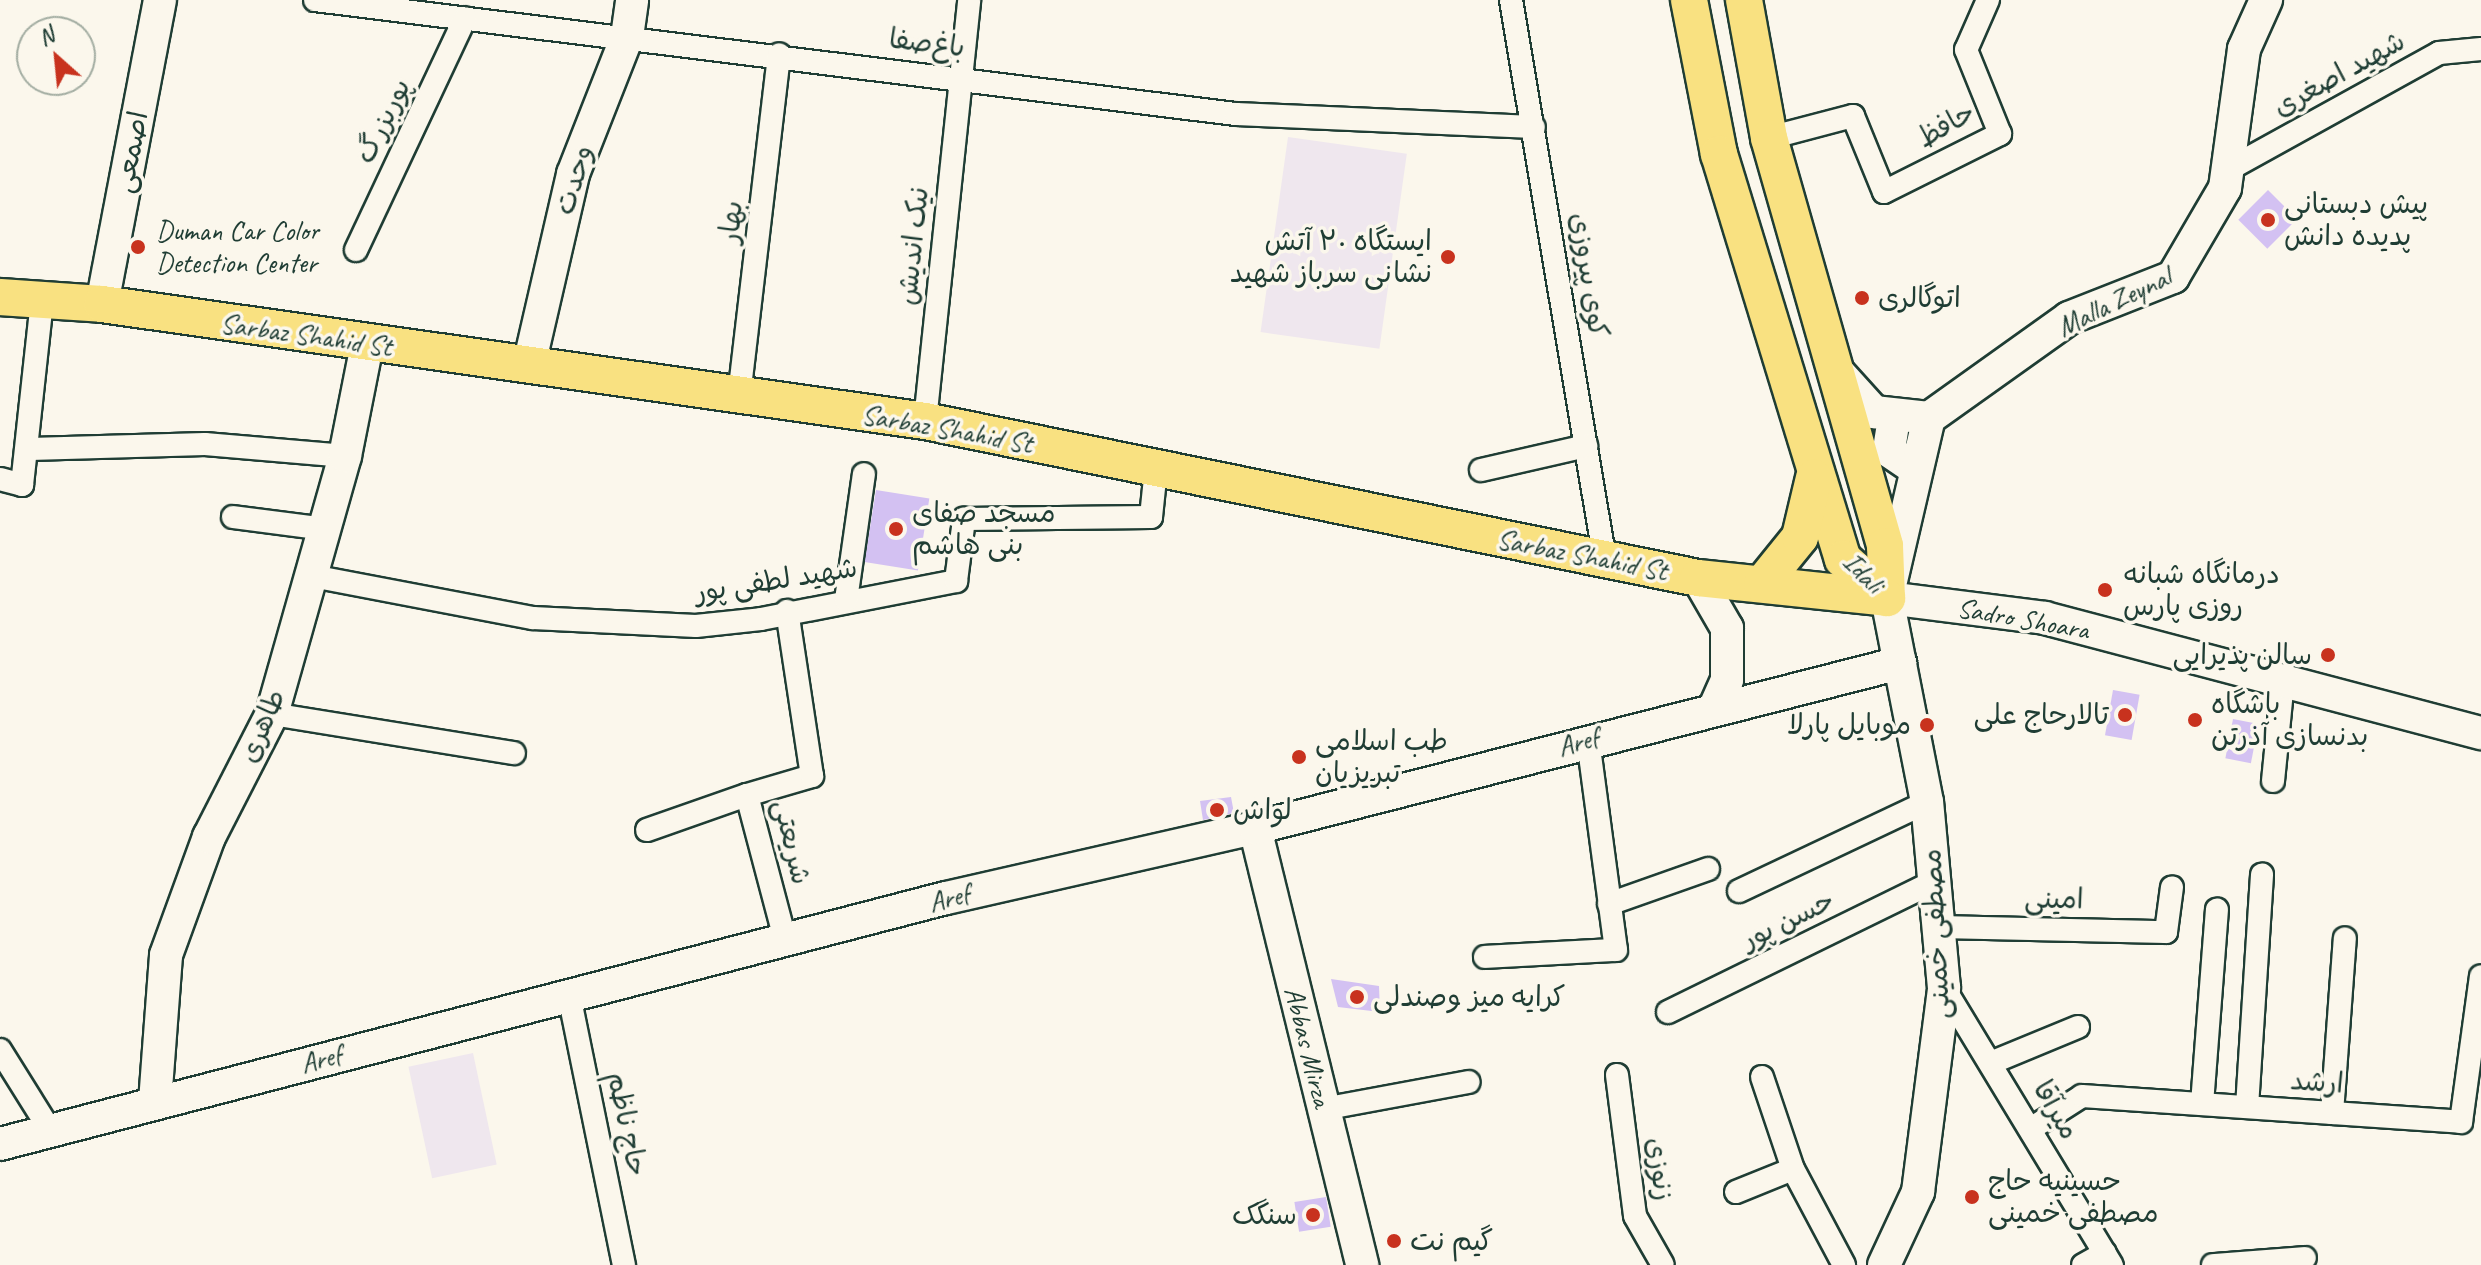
<!DOCTYPE html>
<html>
<head>
<meta charset="utf-8">
<style>
	body { margin:0 }
	#map { position:relative; width:2481px; height:1265px; overflow:hidden; background:#fbf7ec; font-family:Caveat,"Playpen Sans Arabic",sans-serif }
	div>[style] { position:absolute }
	.built>* { inset:0; background:#efe7ee; transform-origin:0 0 }
	.building>* { inset:0; background:#d3c1f2; transform-origin:0 0 }
	.roads { filter:drop-shadow(2px 0 #1f3d34) drop-shadow(-2px 0 #1f3d34) drop-shadow(0 2px #1f3d34) drop-shadow(0 -2px #1f3d34) }
	.street>* { height:22px; margin:-11px; padding:0 11px; transform-origin:11px; border-radius:11px; background:#fbf7ec }
	.secondary>* { height:32px; margin:-16px; padding:0 16px; transform-origin:16px; border-radius:16px; background:#fbf7ec }
	.primary>* { height:36px; margin:-18px; padding:0 18px; transform-origin:18px; border-radius:18px; background:#f9e181 }
	.dots>* { width:22px; height:22px; translate:-50% -50%; box-sizing:border-box; border:4px solid #fbf7ec; border-radius:50% }
	span { translate:-50% -50%; white-space:nowrap; text-align:center; line-height:1.15; -webkit-text-stroke:7px #fbf7ec; paint-order:stroke }
	.street-label { font-size:28px; color:#1f3d34 }
	.poi-label { font-size:28px; color:#1f3d34 }
	.left { translate:0 -50%; text-align:left }
	.right { translate:-100% -50%; text-align:right }
	.north { position:absolute; left:16px; top:16px; width:80px; height:80px; box-sizing:border-box; background:#fbf7ec; border:2px solid #a3ada2; border-radius:50%; rotate:333deg; font-size:22px; font-weight:700; line-height:32px; text-align:center; color:#1f3d34 }
	.north::after { content:''; display:block; margin:auto; width:28px; height:36px; background:#c8321e; clip-path:polygon(50% 0,100% 100%,50% 72%,0 100%) }
</style>
</head>
<body>
<div id="map">
	<div class="built">
		<i style="left:1288px;top:137px;width:120px;height:197px;rotate:8deg"></i>
		<i style="left:473px;top:1053px;width:114px;height:66px;rotate:78deg"></i>
	</div>
	<div class="building">
		<i style="left:2268px;top:190px;width:41px;height:42px;rotate:45deg"></i>
		<i style="left:876px;top:490px;width:54px;height:73px;rotate:9deg"></i>
		<i style="left:2113px;top:690px;width:27px;height:46px;rotate:10deg"></i>
		<i style="left:2233px;top:719px;width:26px;height:40px;rotate:11deg"></i>
		<i style="clip-path:polygon(1231px 797px,1234px 813px,1203px 820px,1200px 801px)"></i>
		<i style="clip-path:polygon(1331px 979px,1379px 986px,1380px 1012px,1338px 1007px)"></i>
		<i style="left:1326px;top:1197px;width:30px;height:32px;rotate:81deg"></i>
	</div>
	<div class="roads">
		<div class="street">
			<i style="left:315px;top:0;width:928px;rotate:7.06deg"></i>
			<i style="left:1236px;top:114px;width:298px;rotate:2.5deg"></i>
			<i style="left:1511px;top:0;width:569px;rotate:80.49deg"></i>
			<i style="left:1769px;top:138px;width:87px;rotate:-14.7deg"></i>
			<i style="left:1853px;top:116px;width:82px;rotate:67.8deg"></i>
			<i style="left:1884px;top:192px;width:130px;rotate:-26.6deg"></i>
			<i style="left:2000px;top:134px;width:91px;rotate:-112deg"></i>
			<i style="left:1966px;top:50px;width:55px;rotate:-66.3deg"></i>
			<i style="left:2231px;top:168px;width:238px;rotate:-28.9deg"></i>
			<i style="left:2439px;top:53px;width:42px;rotate:-5.4deg"></i>
			<i style="left:356px;top:250px;width:256px;rotate:-64.8deg"></i>
			<i style="left:739px;top:396px;width:344px;rotate:-83.3deg"></i>
			<i style="left:925px;top:421px;width:423px;rotate:-84deg"></i>
			<i style="left:30px;top:449px;width:175px;rotate:-1.6deg"></i>
			<i style="left:205px;top:444px;width:141px;rotate:4.9deg"></i>
			<i style="left:1481px;top:470px;width:108px;rotate:-12.9deg"></i>
			<i style="left:0;top:479px;width:23px;rotate:15deg"></i>
			<i style="left:22px;top:485px;width:185px;rotate:-83.8deg"></i>
			<i style="left:233px;top:517px;width:94px;rotate:7.4deg"></i>
			<i style="left:312px;top:576px;width:225px;rotate:10.8deg"></i>
			<i style="left:533px;top:618px;width:163px;rotate:2.8deg"></i>
			<i style="left:696px;top:626px;width:65px;rotate:-6.1deg"></i>
			<i style="left:761px;top:619px;width:199px;rotate:-11deg"></i>
			<i style="left:956px;top:581px;width:63px;rotate:-82.6deg"></i>
			<i style="left:964px;top:519px;width:187px;rotate:-0.6deg"></i>
			<i style="left:1151px;top:517px;width:48px;rotate:-84.1deg"></i>
			<i style="left:846px;top:600px;width:127px;rotate:-81.9deg"></i>
			<i style="left:272px;top:714px;width:245px;rotate:9.2deg"></i>
			<i style="left:2273px;top:781px;width:101px;rotate:-84.3deg"></i>
			<i style="left:647px;top:830px;width:106px;rotate:-19.3deg"></i>
			<i style="left:1739px;top:891px;width:208px;rotate:-25.3deg"></i>
			<i style="left:1609px;top:904px;width:105px;rotate:-19.5deg"></i>
			<i style="left:1940px;top:927px;width:226px;rotate:1.3deg"></i>
			<i style="left:2166px;top:932px;width:45px;rotate:-82.4deg"></i>
			<i style="left:785px;top:939px;width:149px;rotate:-104.8deg"></i>
			<i style="left:747px;top:795px;width:68px;rotate:-16.3deg"></i>
			<i style="left:812px;top:776px;width:167px;rotate:-98.6deg"></i>
			<i style="left:1485px;top:957px;width:131px;rotate:-3.1deg"></i>
			<i style="left:1616px;top:950px;width:212px;rotate:-97.6deg"></i>
			<i style="left:1944px;top:988px;width:324px;rotate:58.8deg"></i>
			<i style="left:569px;top:995px;width:276px;rotate:78.5deg"></i>
			<i style="left:1668px;top:1012px;width:297px;rotate:-26.1deg"></i>
			<i style="left:0;top:1050px;width:94px;rotate:58deg"></i>
			<i style="left:1993px;top:1062px;width:92px;rotate:-22.4deg"></i>
			<i style="left:1617px;top:1075px;width:142px;rotate:82.7deg"></i>
			<i style="left:1635px;top:1216px;width:56px;rotate:60.3deg"></i>
			<i style="left:1762px;top:1077px;width:97px;rotate:71.4deg"></i>
			<i style="left:2202px;top:1104px;width:195px;rotate:-85.6deg"></i>
			<i style="left:2247px;top:1107px;width:233px;rotate:-86.3deg"></i>
			<i style="left:1323px;top:1109px;width:148px;rotate:-10.5deg"></i>
			<i style="left:2332px;top:1113px;width:175px;rotate:-85.8deg"></i>
			<i style="left:2032px;top:1128px;width:59px;rotate:-32.6deg"></i>
			<i style="left:2082px;top:1096px;width:380px;rotate:3.9deg"></i>
			<i style="left:2461px;top:1122px;width:147px;rotate:-82.2deg"></i>
			<i style="left:1736px;top:1192px;width:61px;rotate:-22deg"></i>
			<i style="left:1793px;top:1169px;width:109px;rotate:62deg"></i>
			<i style="left:2083px;top:1265px;width:25px;rotate:-29deg"></i>
			<i style="left:2213px;top:1265px;width:92px;rotate:-4.4deg"></i>
		</div>
		<div class="secondary">
			<i style="left:102px;top:304px;width:309px;rotate:-79.2deg"></i>
			<i style="left:529px;top:365px;width:196px;rotate:-77deg"></i>
			<i style="left:573px;top:174px;width:147px;rotate:-68.5deg"></i>
			<i style="left:627px;top:37px;width:37px;rotate:-82deg"></i>
			<i style="left:1836px;top:370px;width:57px;rotate:47.9deg"></i>
			<i style="left:1874px;top:412px;width:55px;rotate:6.2deg"></i>
			<i style="left:1929px;top:418px;width:172px;rotate:-35.5deg"></i>
			<i style="left:2069px;top:318px;width:112px;rotate:-21.5deg"></i>
			<i style="left:2173px;top:277px;width:103px;rotate:-59.7deg"></i>
			<i style="left:2225px;top:188px;width:140px;rotate:-82.2deg"></i>
			<i style="left:2244px;top:49px;width:54px;rotate:-65.8deg"></i>
			<i style="left:1894px;top:418px;width:33px;rotate:99deg"></i>
			<i style="left:1889px;top:451px;width:32px;rotate:34deg"></i>
			<i style="left:1698px;top:578px;width:58px;rotate:59.9deg"></i>
			<i style="left:1727px;top:628px;width:52px;rotate:90deg"></i>
			<i style="left:1727px;top:680px;width:32px;rotate:114deg"></i>
			<i style="left:1887px;top:598px;width:159px;rotate:7.2deg"></i>
			<i style="left:2045px;top:618px;width:451px;rotate:14.8deg"></i>
			<i style="left:1255px;top:828px;width:450px;rotate:76.2deg"></i>
			<i style="left:155px;top:1102px;width:147px;rotate:-85.7deg"></i>
			<i style="left:166px;top:955px;width:126px;rotate:-70deg"></i>
			<i style="left:209px;top:837px;width:138px;rotate:-62.9deg"></i>
			<i style="left:272px;top:714px;width:268px;rotate:-74.2deg"></i>
			<i style="left:345px;top:456px;width:113px;rotate:-78.8deg"></i>
			<i style="left:0;top:1144px;width:977px;rotate:-14.58deg"></i>
			<i style="left:946px;top:898px;width:317px;rotate:-12.8deg"></i>
			<i style="left:1255px;top:828px;width:666px;rotate:-14.35deg"></i>
			<i style="left:1884px;top:1265px;width:81px;rotate:-65deg"></i>
			<i style="left:1918px;top:1192px;width:206px;rotate:-82.7deg"></i>
			<i style="left:1944px;top:988px;width:187px;rotate:-95.2deg"></i>
			<i style="left:1927px;top:802px;width:208px;rotate:-101.1deg"></i>
			<i style="left:1887px;top:598px;width:185px;rotate:-76.9deg"></i>
		</div>
		<div class="primary">
			<i style="left:1689px;top:0;width:157px;rotate:79deg"></i>
			<i style="left:1719px;top:154px;width:424px;rotate:73deg"></i>
			<i style="left:1843px;top:559px;width:59px;rotate:41.6deg"></i>
			<i style="left:1744px;top:0;width:140px;rotate:79.7deg"></i>
			<i style="left:1769px;top:138px;width:424px;rotate:74.1deg"></i>
			<i style="left:1885px;top:546px;width:52px;rotate:87.8deg"></i>
			<i style="left:0;top:297px;width:102px;rotate:3.9deg"></i>
			<i style="left:102px;top:304px;width:831px;rotate:8.09deg"></i>
			<i style="left:925px;top:421px;width:789px;rotate:11.48deg"></i>
			<i style="left:1698px;top:578px;width:190px;rotate:6deg"></i>
			<i style="left:1762px;top:584px;width:60px;rotate:-51deg"></i>
			<i style="left:1800px;top:537px;width:61px;rotate:-76.7deg"></i>
		</div>
	</div>
	<div class="dots">
		<i style="left:2268px;top:220px;background:#c8321e"></i>
		<i style="left:138px;top:247px;background:#c8321e"></i>
		<i style="left:1448px;top:257px;background:#c8321e"></i>
		<i style="left:1862px;top:298px;background:#c8321e"></i>
		<i style="left:896px;top:529px;background:#c8321e"></i>
		<i style="left:2105px;top:590px;background:#c8321e"></i>
		<i style="left:2328px;top:655px;background:#c8321e"></i>
		<i style="left:2125px;top:715px;background:#c8321e"></i>
		<i style="left:2195px;top:720px;background:#c8321e"></i>
		<i style="left:1927px;top:725px;background:#c8321e"></i>
		<i style="left:1299px;top:757px;background:#c8321e"></i>
		<i style="left:1217px;top:810px;background:#c8321e"></i>
		<i style="left:1357px;top:997px;background:#c8321e"></i>
		<i style="left:1972px;top:1197px;background:#c8321e"></i>
		<i style="left:1313px;top:1215px;background:#c8321e"></i>
		<i style="left:1394px;top:1241px;background:#c8321e"></i>
	</div>
	<div class="street-label">
		<span style="left:927px;top:43px;rotate:7deg">باغ‌صفا</span>
		<span style="left:2339px;top:74px;rotate:-29deg">شهید اصغری</span>
		<span style="left:383px;top:121px;rotate:-64deg">پوربزرگ</span>
		<span style="left:1946px;top:125px;rotate:-30deg">حافظ</span>
		<span style="left:131px;top:152px;rotate:-79deg">اصمعی</span>
		<span style="left:574px;top:180px;rotate:-73deg">وحدت</span>
		<span style="left:731px;top:222px;rotate:-84deg">بهار</span>
		<span style="left:913px;top:246px;rotate:-84deg">نیک اندیش</span>
		<span style="left:1589px;top:275px;rotate:81deg">کوی پیروزی</span>
		<span style="left:2114px;top:302px;rotate:-26deg">Malla Zeynal</span>
		<span style="left:306px;top:335px;rotate:8deg">Sarbaz Shahid St</span>
		<span style="left:947px;top:429px;rotate:10deg">Sarbaz Shahid St</span>
		<span style="left:1582px;top:555px;rotate:11deg">Sarbaz Shahid St</span>
		<span style="left:1863px;top:573px;rotate:46deg">Idali</span>
		<span style="left:776px;top:580px;rotate:-9deg">شهید لطفی پور</span>
		<span style="left:2023px;top:619px;rotate:10deg">Sadro Shoara</span>
		<span style="left:262px;top:726px;rotate:-67deg">طاهری</span>
		<span style="left:1578px;top:742px;rotate:-15deg">Aref</span>
		<span style="left:792px;top:842px;rotate:77deg">شریعتی</span>
		<span style="left:949px;top:898px;rotate:-14deg">Aref</span>
		<span style="left:2054px;top:899px;rotate:1deg">امینی</span>
		<span style="left:1788px;top:920px;rotate:-26deg">حسن پور</span>
		<span style="left:1936px;top:934px;rotate:-93deg">مصطفی خمینی</span>
		<span style="left:1308px;top:1047px;rotate:76deg">Abbas Mirza</span>
		<span style="left:321px;top:1059px;rotate:-14deg">Aref</span>
		<span style="left:2317px;top:1082px;rotate:4deg">ارشد</span>
		<span style="left:2056px;top:1110px;rotate:60deg">میرآقا</span>
		<span style="left:627px;top:1124px;rotate:78deg">حاج ناظم</span>
		<span style="left:1660px;top:1169px;rotate:82deg">زنوزی</span>
	</div>
	<div class="poi-label">
		<span class="left" style="left:2284px;top:220px">پیش دبستانی<br>پدیده دانش</span>
		<span class="left" style="left:156px;top:247px">Duman Car Color<br>Detection Center</span>
		<span class="right" style="left:1432px;top:257px">ایستگاه ۲۰ آتش<br>نشانی سرباز شهید</span>
		<span class="left" style="left:1878px;top:298px">اتوگالری</span>
		<span class="left" style="left:912px;top:529px">مسجد صفای<br>بنی هاشم</span>
		<span class="left" style="left:2123px;top:590px">درمانگاه شبانه<br>روزی پارس</span>
		<span class="right" style="left:2312px;top:655px">سالن پذیرایی</span>
		<span class="left" style="left:2211px;top:720px">باشگاه<br>بدنسازی آذرتن</span>
		<span class="right" style="left:2109px;top:715px">تالارحاج علی</span>
		<span class="right" style="left:1911px;top:725px">موبایل پارلا</span>
		<span class="left" style="left:1315px;top:757px">طب اسلامی<br>تبریزیان</span>
		<span class="left" style="left:1233px;top:810px">لواش</span>
		<span class="left" style="left:1373px;top:997px">کرایه میز وصندلی</span>
		<span class="left" style="left:1988px;top:1197px">حسینیه حاج<br>مصطفی خمینی</span>
		<span class="right" style="left:1297px;top:1215px">سنگک</span>
		<span class="left" style="left:1410px;top:1241px">گیم نت</span>
	</div>
	<div class="north">N</div>
</div>
</body>
</html>
